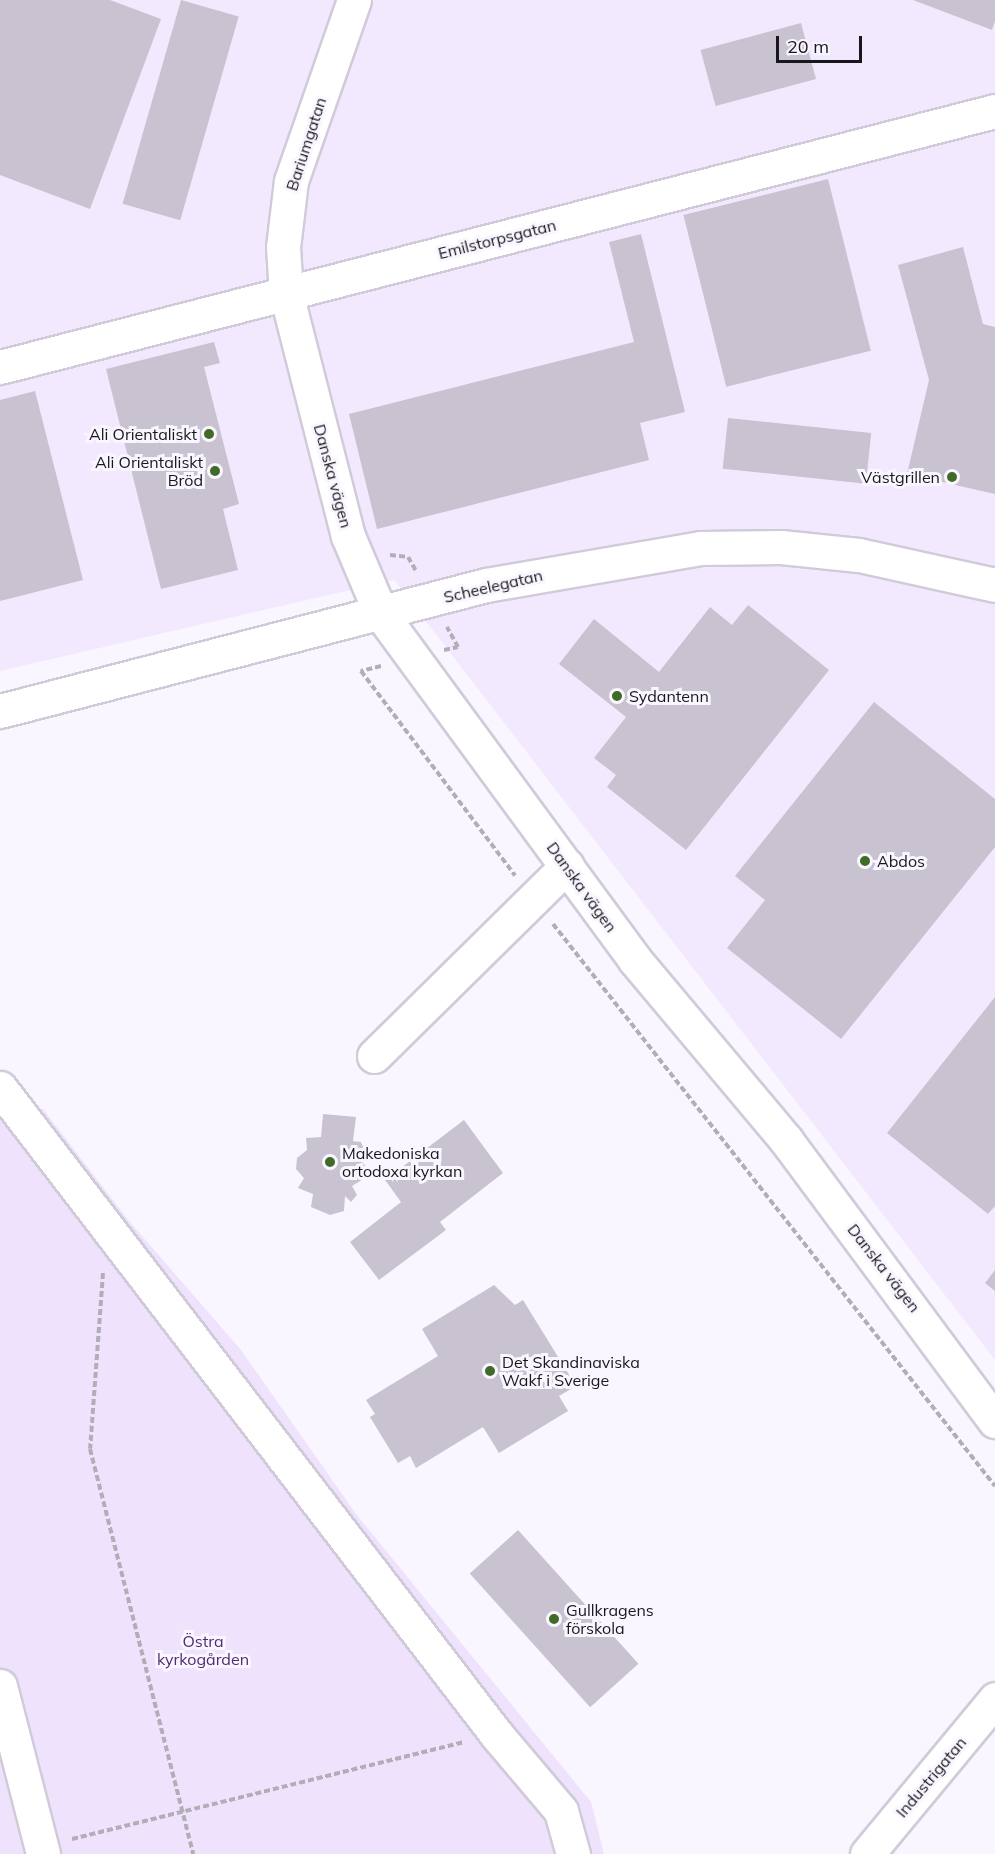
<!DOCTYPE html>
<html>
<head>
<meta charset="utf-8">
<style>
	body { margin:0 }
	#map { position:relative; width:995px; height:1854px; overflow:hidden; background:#faf6ff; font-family:Mulish,sans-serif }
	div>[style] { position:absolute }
	.built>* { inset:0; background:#f2e9fe }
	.green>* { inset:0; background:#eee2fd }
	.building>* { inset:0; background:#c9c3d1; transform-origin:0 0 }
	.path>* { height:4px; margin-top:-2px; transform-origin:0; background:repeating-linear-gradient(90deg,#b2aeb6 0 6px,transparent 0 9px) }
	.roads { filter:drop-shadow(2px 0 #d1cbd9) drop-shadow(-2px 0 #d1cbd9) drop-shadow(0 2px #d1cbd9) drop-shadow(0 -2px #d1cbd9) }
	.minor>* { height:33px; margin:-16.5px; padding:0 16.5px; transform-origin:16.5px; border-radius:16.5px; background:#fff }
	.dots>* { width:16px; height:16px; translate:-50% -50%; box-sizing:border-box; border:3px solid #faf6ff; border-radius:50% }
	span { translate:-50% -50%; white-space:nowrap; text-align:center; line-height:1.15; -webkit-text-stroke:6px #faf6ff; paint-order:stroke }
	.street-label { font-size:16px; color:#19171c }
	.poi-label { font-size:16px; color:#19171c }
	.right { translate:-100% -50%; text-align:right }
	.left { translate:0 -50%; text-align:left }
	.park-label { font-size:16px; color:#512b73 }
	.scale { position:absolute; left:776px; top:36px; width:86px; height:27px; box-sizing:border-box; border:3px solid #19171c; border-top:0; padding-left:8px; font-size:18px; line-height:21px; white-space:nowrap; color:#19171c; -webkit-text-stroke:4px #faf6ff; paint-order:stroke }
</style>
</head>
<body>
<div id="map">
	<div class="built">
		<i style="clip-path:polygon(0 0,995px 0,995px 1360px,394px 580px,0 671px)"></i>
	</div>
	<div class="green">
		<i style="clip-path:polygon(43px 1109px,129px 1221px,241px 1350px,356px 1514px,591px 1802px,604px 1854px,0 1854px,0 1119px)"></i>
	</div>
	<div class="building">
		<i style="clip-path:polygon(0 0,110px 0,161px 19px,90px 209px,0 175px)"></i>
		<i style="left:181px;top:0;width:60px;height:212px;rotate:16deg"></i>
		<i style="clip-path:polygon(913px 0,995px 0,995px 21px,992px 30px)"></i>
		<i style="left:801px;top:23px;width:58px;height:104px;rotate:75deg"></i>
		<i style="left:828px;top:179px;width:177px;height:149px;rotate:76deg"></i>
		<i style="clip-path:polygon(641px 234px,685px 412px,640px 423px,649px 460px,377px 529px,349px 414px,634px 342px,609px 242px)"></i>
		<i style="clip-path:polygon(963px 247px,983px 324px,995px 327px,995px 494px,907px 474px,929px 380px,898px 265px)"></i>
		<i style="clip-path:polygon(214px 342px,220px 363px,204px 367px,239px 504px,223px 509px,238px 570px,161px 589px,106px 369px)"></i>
		<i style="clip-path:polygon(35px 391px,83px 580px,0 601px,0 400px)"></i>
		<i style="left:728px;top:418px;width:144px;height:51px;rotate:6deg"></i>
		<i style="clip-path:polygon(748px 605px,829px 670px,686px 850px,607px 787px,616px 775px,594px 758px,626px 717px,559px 664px,594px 619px,659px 672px,710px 607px,732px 625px)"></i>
		<i style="clip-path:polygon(874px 702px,995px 799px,995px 847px,841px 1039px,727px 948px,765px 900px,735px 876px)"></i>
		<i style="clip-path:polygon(995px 997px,995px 1206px,988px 1214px,887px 1133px)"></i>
		<i style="clip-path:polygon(323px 1114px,356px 1117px,353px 1141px,361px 1142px,365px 1151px,360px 1158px,366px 1167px,365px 1178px,352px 1186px,357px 1195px,351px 1202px,345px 1196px,344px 1211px,330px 1215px,311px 1207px,313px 1194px,298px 1188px,304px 1178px,296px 1169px,297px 1158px,307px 1150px,306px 1138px,321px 1137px)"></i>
		<i style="clip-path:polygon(464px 1120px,503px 1173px,440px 1222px,446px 1230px,379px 1280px,350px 1242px,401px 1202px,385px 1180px)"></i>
		<i style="clip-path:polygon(995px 1270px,995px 1291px,985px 1283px)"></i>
		<i style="clip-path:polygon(494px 1285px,515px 1305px,523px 1300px,576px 1386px,559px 1396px,568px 1411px,499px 1453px,483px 1427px,416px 1468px,410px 1456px,398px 1463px,370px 1417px,375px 1414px,366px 1400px,438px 1356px,422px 1329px)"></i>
		<i style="left:518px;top:1530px;width:180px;height:65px;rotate:48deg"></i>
	</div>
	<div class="path">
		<i style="left:390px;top:555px;width:18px;rotate:6deg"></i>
		<i style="left:408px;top:557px;width:16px;rotate:60deg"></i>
		<i style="left:444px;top:650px;width:14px;rotate:-12deg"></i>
		<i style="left:458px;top:647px;width:23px;rotate:-119deg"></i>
		<i style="left:381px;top:666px;width:21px;rotate:166deg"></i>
		<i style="left:361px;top:671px;width:256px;rotate:53deg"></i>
		<i style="left:553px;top:924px;width:715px;rotate:51.82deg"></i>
		<i style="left:103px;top:1273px;width:176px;rotate:94.2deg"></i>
		<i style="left:90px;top:1449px;width:418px;rotate:75.7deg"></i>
		<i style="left:72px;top:1839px;width:403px;rotate:-13.9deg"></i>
	</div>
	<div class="roads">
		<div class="minor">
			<i style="left:354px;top:0;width:192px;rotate:109.2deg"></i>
			<i style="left:291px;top:181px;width:66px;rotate:96.9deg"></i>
			<i style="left:283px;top:247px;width:46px;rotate:86.3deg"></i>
			<i style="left:286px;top:293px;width:251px;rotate:75.7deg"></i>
			<i style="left:348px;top:536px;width:85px;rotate:67.1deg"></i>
			<i style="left:381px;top:614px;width:429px;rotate:53.7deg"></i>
			<i style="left:635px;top:960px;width:235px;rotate:50deg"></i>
			<i style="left:786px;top:1140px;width:350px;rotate:53.4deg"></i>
			<i style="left:0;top:367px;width:1027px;rotate:-14.43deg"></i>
			<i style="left:0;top:711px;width:502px;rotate:-14.53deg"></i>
			<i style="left:486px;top:585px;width:218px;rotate:-9.8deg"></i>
			<i style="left:701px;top:548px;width:80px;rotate:-0.7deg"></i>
			<i style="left:781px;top:547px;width:78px;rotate:5.9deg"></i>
			<i style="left:859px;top:555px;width:139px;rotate:12.4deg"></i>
			<i style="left:374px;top:1056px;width:271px;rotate:-44.6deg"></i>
			<i style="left:0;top:1088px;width:814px;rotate:52.48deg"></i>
			<i style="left:496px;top:1734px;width:101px;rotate:49.8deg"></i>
			<i style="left:561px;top:1811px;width:45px;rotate:74.4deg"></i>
			<i style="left:0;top:1686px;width:173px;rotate:75.6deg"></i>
			<i style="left:867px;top:1854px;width:201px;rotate:-50.4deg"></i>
		</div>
	</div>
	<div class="dots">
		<i style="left:209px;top:434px;background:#406a27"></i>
		<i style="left:215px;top:471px;background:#406a27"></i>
		<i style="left:952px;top:477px;background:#406a27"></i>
		<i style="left:617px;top:696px;background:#406a27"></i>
		<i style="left:865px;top:861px;background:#406a27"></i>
		<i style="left:330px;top:1162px;background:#406a27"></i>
		<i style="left:490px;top:1371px;background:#406a27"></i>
		<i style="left:554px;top:1619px;background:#406a27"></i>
	</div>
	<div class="street-label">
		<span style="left:306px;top:144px;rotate:-72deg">Bariumgatan</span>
		<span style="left:497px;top:239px;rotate:-14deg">Emilstorpsgatan</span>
		<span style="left:333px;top:476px;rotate:75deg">Danska vägen</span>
		<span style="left:493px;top:586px;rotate:-13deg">Scheelegatan</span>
		<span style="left:582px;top:887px;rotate:54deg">Danska vägen</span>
		<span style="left:884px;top:1268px;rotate:52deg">Danska vägen</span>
		<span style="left:931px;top:1777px;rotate:-50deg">Industrigatan</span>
	</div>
	<div class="poi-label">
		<span class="right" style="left:197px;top:434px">Ali Orientaliskt</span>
		<span class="right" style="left:203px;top:471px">Ali Orientaliskt<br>Bröd</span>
		<span class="right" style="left:940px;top:477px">Västgrillen</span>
		<span class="left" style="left:629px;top:696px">Sydantenn</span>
		<span class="left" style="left:877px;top:861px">Abdos</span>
		<span class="left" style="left:342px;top:1162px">Makedoniska<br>ortodoxa kyrkan</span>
		<span class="left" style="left:502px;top:1371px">Det Skandinaviska<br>Wakf i Sverige</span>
		<span class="left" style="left:566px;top:1619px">Gullkragens<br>förskola</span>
	</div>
	<div class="park-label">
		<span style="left:203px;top:1650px">Östra<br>kyrkogården</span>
	</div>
	<div class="scale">20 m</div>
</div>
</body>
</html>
